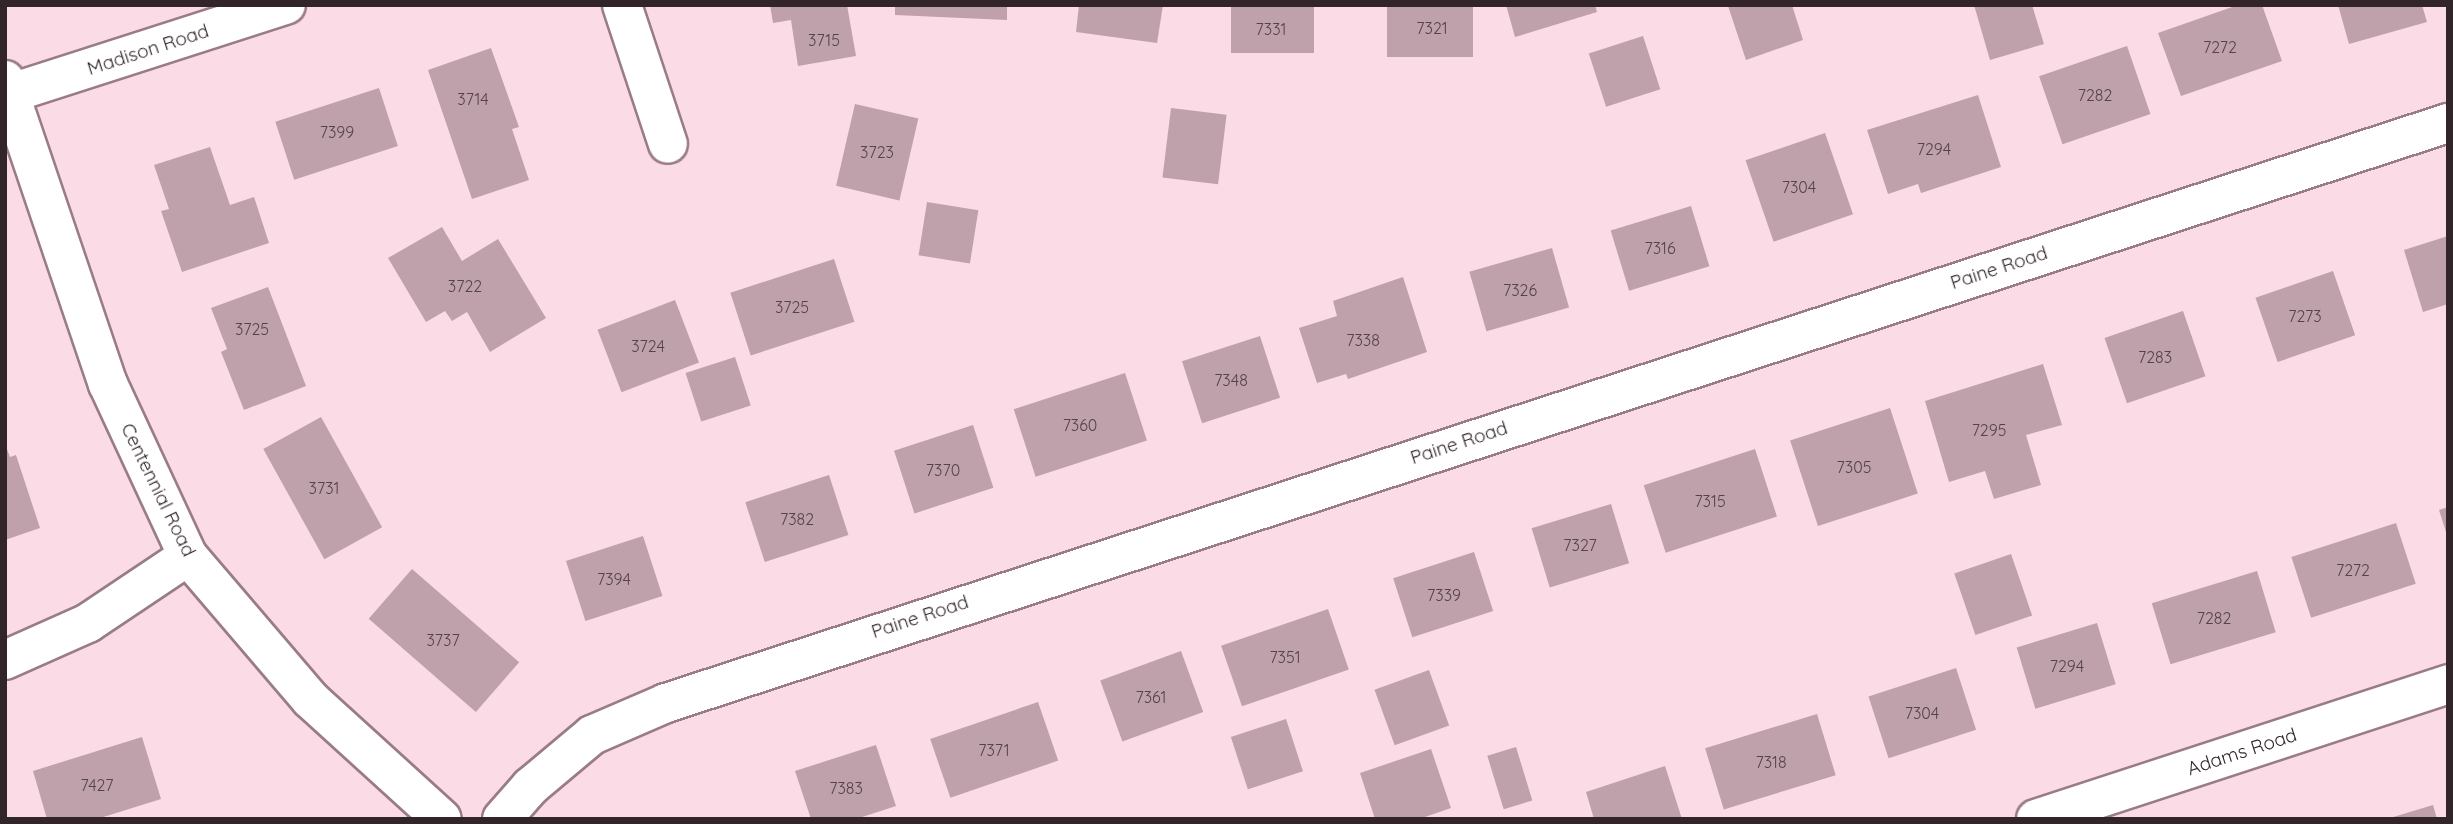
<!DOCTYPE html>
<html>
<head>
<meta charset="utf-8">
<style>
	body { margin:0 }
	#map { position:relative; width:2453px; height:824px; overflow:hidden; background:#fbdbe5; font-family:Quicksand,sans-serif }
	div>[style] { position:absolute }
	.building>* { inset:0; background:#bfa1ab; transform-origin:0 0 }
	.roads { filter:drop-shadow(2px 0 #997c86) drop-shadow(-2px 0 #997c86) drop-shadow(0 2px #997c86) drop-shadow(0 -2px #997c86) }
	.minor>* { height:38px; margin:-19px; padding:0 19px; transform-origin:19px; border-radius:19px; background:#fff }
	span { translate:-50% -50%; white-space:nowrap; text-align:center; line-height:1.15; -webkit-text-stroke:5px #fff; paint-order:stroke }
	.number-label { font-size:16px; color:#54444a }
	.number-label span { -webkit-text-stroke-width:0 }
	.street-label { font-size:19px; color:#312529 }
	.frame { position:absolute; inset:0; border:7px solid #312529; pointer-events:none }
</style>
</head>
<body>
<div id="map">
	<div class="building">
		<i style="clip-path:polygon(770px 5px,847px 5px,856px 56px,798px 66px,791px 20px,773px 23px)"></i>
		<i style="clip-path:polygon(895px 5px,1007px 5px,1007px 20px,895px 15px)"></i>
		<i style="clip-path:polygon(1079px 5px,1163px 5px,1157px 43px,1076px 32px)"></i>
		<i style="left:1231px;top:5px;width:83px;height:48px"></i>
		<i style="left:1387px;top:5px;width:86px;height:52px"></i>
		<i style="clip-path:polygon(1506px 5px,1595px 5px,1597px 12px,1515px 37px)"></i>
		<i style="clip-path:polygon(1792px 5px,1803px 40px,1746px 60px,1728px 6px)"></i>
		<i style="clip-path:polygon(1974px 5px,2032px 5px,2044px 44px,1990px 60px)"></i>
		<i style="clip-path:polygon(2238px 5px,2262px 5px,2282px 61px,2181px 96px,2158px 33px)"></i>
		<i style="clip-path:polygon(2338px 5px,2422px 5px,2427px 22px,2349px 44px)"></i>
		<i style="left:1643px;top:36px;width:56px;height:57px;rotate:72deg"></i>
		<i style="left:2127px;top:46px;width:72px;height:93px;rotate:71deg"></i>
		<i style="clip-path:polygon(491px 48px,519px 127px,512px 129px,529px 180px,472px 199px,428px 70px)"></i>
		<i style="left:379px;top:88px;width:61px;height:109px;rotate:72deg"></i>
		<i style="clip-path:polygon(1978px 95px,2001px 167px,1921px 193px,1918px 184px,1888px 194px,1867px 130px)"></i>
		<i style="left:855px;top:104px;width:65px;height:84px;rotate:13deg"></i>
		<i style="left:1171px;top:108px;width:56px;height:70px;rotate:7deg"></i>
		<i style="left:1825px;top:133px;width:86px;height:84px;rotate:71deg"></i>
		<i style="clip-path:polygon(210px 147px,230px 205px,254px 197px,269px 243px,182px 272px,161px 211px,169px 209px,154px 165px)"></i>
		<i style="left:927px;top:202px;width:52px;height:54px;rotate:9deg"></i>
		<i style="left:1691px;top:206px;width:63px;height:84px;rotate:73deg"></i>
		<i style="clip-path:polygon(442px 227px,462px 261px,498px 239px,546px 318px,490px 352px,467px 312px,452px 321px,445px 311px,426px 322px,388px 258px)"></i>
		<i style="clip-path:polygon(2448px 236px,2448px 304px,2423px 312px,2404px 250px)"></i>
		<i style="left:1552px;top:248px;width:62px;height:86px;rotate:74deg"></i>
		<i style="left:834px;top:259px;width:66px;height:109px;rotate:72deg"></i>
		<i style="left:2333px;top:271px;width:68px;height:82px;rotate:71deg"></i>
		<i style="clip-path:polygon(1403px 277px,1427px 352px,1348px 379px,1346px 374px,1317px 383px,1299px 328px,1337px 316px,1333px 301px)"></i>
		<i style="clip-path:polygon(268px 287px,306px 386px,244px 410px,221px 352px,227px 349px,211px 308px)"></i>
		<i style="left:675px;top:300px;width:67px;height:83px;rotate:69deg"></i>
		<i style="left:2183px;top:311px;width:69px;height:83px;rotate:71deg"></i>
		<i style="left:1260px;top:336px;width:65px;height:82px;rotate:72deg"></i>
		<i style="left:735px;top:357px;width:51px;height:52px;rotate:72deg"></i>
		<i style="clip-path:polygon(2043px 364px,2062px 425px,2026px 435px,2041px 485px,1994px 499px,1985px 471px,1949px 482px,1925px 401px)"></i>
		<i style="left:1125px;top:373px;width:71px;height:117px;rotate:72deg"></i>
		<i style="left:1890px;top:408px;width:90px;height:105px;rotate:72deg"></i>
		<i style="left:321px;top:417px;width:126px;height:66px;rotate:61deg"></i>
		<i style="left:973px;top:425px;width:66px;height:83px;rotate:72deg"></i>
		<i style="clip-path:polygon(5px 444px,10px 457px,16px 455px,40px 528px,5px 540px)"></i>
		<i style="left:1755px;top:449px;width:71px;height:117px;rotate:72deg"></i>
		<i style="left:829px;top:475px;width:63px;height:88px;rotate:72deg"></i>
		<i style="left:1611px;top:504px;width:62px;height:83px;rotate:73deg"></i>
		<i style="clip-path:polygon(2448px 507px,2448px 535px,2447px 535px,2439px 510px)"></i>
		<i style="left:2396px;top:523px;width:64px;height:110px;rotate:72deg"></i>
		<i style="left:643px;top:536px;width:63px;height:81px;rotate:72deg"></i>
		<i style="left:1474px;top:552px;width:62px;height:85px;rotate:72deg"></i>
		<i style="left:2011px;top:554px;width:65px;height:60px;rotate:71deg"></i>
		<i style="left:412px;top:569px;width:142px;height:66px;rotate:41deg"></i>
		<i style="left:2257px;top:571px;width:64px;height:110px;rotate:73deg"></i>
		<i style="left:1328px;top:609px;width:64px;height:113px;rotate:71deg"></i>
		<i style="left:2097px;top:623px;width:64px;height:84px;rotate:73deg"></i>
		<i style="left:1181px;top:651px;width:65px;height:86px;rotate:70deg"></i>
		<i style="left:1956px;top:668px;width:65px;height:92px;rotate:72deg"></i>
		<i style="left:1429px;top:670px;width:59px;height:58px;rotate:70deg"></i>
		<i style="left:1038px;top:702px;width:62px;height:114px;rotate:71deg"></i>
		<i style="left:1817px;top:714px;width:64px;height:117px;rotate:73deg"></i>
		<i style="left:1286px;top:719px;width:55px;height:58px;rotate:72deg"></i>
		<i style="clip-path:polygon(142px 737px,161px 799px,97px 819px,47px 819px,33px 771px)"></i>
		<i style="clip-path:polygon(876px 745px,896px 806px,856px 819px,811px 819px,795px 771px)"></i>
		<i style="left:1516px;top:747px;width:56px;height:30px;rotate:73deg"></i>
		<i style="clip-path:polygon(1431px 749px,1451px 808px,1419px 819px,1375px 819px,1360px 773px)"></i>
		<i style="clip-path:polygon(1665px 766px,1682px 819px,1594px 819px,1586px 792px)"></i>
		<i style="clip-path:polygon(2433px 805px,2437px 819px,2390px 819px,2390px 818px)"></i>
	</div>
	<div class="roads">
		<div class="minor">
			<i style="left:622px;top:5px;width:146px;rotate:71.7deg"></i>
			<i style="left:5px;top:80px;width:321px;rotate:71.3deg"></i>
			<i style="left:108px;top:384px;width:190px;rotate:65.1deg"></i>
			<i style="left:188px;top:556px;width:188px;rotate:49.5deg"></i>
			<i style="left:310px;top:699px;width:178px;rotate:42.3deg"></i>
			<i style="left:5px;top:95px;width:295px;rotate:-17.8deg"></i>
			<i style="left:5px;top:660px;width:91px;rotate:-24deg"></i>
			<i style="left:88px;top:623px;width:120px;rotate:-33.8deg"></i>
			<i style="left:502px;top:819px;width:43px;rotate:-48.8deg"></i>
			<i style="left:530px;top:787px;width:81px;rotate:-40deg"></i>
			<i style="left:592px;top:735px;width:81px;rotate:-23.4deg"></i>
			<i style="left:666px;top:703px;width:1874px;rotate:-18.03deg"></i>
			<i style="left:2036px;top:819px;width:434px;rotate:-18.1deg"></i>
		</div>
	</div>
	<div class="number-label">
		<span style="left:1432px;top:28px">7321</span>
		<span style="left:1271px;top:29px">7331</span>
		<span style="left:824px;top:40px">3715</span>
		<span style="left:2220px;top:47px">7272</span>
		<span style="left:2095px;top:95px">7282</span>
		<span style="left:473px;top:99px">3714</span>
		<span style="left:337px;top:132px">7399</span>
		<span style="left:1934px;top:149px">7294</span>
		<span style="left:877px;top:152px">3723</span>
		<span style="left:1799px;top:187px">7304</span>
		<span style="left:1660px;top:248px">7316</span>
		<span style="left:465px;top:286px">3722</span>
		<span style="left:1520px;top:290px">7326</span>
		<span style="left:792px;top:307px">3725</span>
		<span style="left:2305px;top:316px">7273</span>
		<span style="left:252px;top:329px">3725</span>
		<span style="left:1363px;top:340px">7338</span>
		<span style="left:648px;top:346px">3724</span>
		<span style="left:2155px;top:357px">7283</span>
		<span style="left:1231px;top:380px">7348</span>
		<span style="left:1080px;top:425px">7360</span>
		<span style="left:1989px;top:430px">7295</span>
		<span style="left:1854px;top:467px">7305</span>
		<span style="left:943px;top:470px">7370</span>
		<span style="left:324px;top:488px">3731</span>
		<span style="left:1710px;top:501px">7315</span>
		<span style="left:797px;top:519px">7382</span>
		<span style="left:1580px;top:545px">7327</span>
		<span style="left:2353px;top:570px">7272</span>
		<span style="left:614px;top:579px">7394</span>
		<span style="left:1444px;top:595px">7339</span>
		<span style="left:2214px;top:618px">7282</span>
		<span style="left:443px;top:640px">3737</span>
		<span style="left:1285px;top:657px">7351</span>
		<span style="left:2067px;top:666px">7294</span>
		<span style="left:1151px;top:697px">7361</span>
		<span style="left:1922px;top:713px">7304</span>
		<span style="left:994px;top:750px">7371</span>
		<span style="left:1771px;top:762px">7318</span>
		<span style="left:97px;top:785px">7427</span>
		<span style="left:846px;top:788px">7383</span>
	</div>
	<div class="street-label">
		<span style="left:148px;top:50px;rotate:-18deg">Madison Road</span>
		<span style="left:1999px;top:268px;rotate:-18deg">Paine Road</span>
		<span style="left:1459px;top:443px;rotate:-18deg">Paine Road</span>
		<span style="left:158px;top:490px;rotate:64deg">Centennial Road</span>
		<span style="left:920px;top:617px;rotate:-18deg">Paine Road</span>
		<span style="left:2242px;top:752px;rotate:-18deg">Adams Road</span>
	</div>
	<div class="frame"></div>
</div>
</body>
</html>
